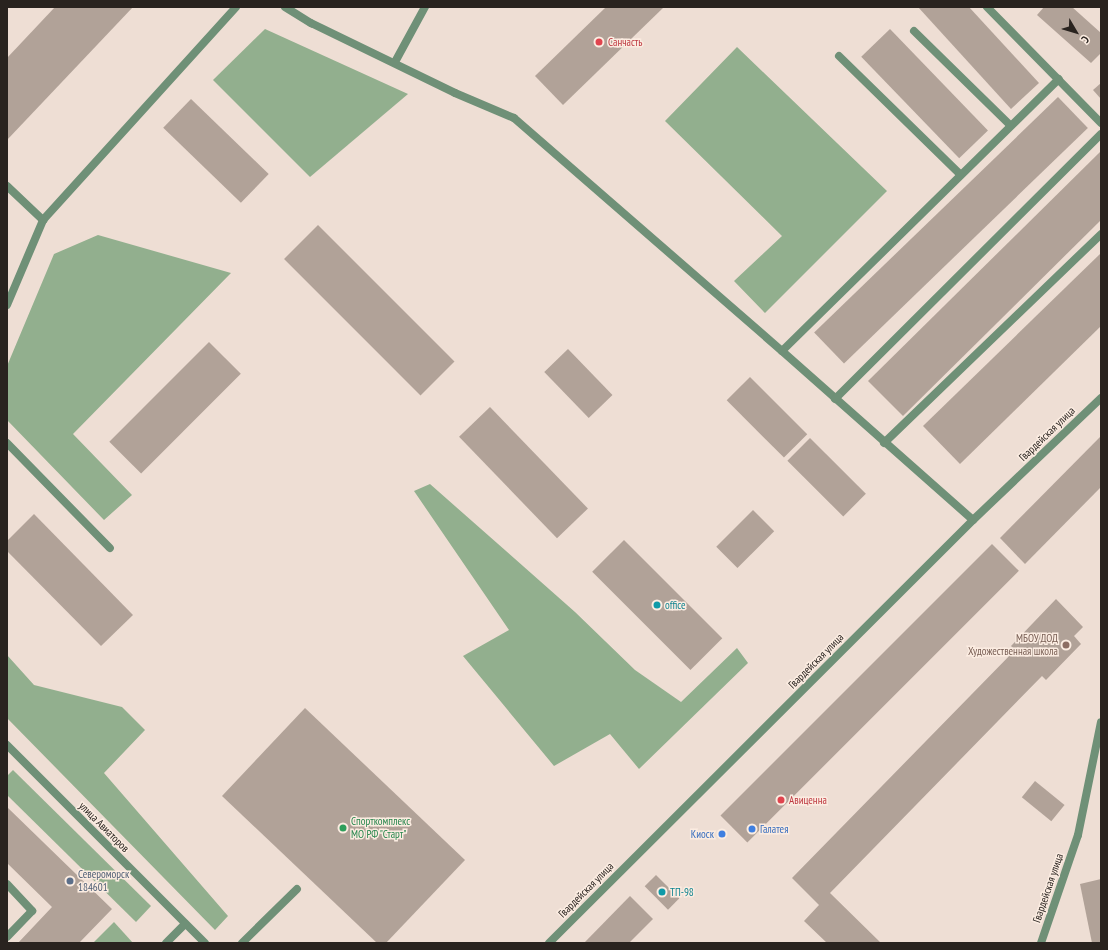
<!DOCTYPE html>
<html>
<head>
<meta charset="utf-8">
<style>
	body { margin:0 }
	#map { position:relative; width:1108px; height:950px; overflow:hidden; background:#eeded4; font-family:"PT Sans Narrow",sans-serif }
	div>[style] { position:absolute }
	.forest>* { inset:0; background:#92af8e }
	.building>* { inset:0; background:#b1a298; transform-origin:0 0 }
	.service>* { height:8px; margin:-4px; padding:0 4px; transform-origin:4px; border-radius:4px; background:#6f9077 }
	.minor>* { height:8px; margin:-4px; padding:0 4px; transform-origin:4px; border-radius:4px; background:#6f9077 }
	.dots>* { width:11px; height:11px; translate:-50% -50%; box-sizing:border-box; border:2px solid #fbece1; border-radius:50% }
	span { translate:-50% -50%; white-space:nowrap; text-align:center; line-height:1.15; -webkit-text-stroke:3px #fbece1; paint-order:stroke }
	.health-label { font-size:11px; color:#be3a42 }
	.left { translate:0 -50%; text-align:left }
	.street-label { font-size:11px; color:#29231f }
	.culture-label { font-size:11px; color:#0d838f }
	.education-label { font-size:11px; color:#785e54 }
	.right { translate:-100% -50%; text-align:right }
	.leisure-label { font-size:11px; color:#27864d }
	.shop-label { font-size:11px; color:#366cbe }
	.service-label { font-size:11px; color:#4e5e75 }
	.frame { position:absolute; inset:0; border:8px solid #29231f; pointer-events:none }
	.north { position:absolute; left:1056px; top:12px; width:40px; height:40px; -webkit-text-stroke:3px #fbece1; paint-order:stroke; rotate:128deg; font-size:11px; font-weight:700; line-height:16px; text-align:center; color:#29231f }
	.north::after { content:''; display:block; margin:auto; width:14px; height:18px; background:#29231f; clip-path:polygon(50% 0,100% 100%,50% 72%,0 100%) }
</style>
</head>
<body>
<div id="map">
	<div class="forest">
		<i style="clip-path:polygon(265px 29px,408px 94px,310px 177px,213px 80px)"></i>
		<i style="clip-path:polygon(737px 47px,887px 191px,765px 313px,734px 281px,782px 236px,665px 121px)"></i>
		<i style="clip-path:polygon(98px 235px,231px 273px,73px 434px,132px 495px,104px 520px,7px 420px,7px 366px,54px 254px)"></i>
		<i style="clip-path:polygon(430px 484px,575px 612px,635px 670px,681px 702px,737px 648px,748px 663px,639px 769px,610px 734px,554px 766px,463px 656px,509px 630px,414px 491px)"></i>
		<i style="clip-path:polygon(7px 655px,34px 685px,122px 707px,145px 730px,104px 773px,228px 916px,215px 930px,7px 718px)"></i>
		<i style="clip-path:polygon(13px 770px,151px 906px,136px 922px,7px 795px,7px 776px)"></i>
		<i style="clip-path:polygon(114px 922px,133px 943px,93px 943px)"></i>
	</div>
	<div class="building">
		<i style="clip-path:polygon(55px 7px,133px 7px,7px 140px,7px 58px)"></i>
		<i style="clip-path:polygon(606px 7px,664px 7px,563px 105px,535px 76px)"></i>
		<i style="clip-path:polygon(918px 7px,969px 7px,1039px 83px,1011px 109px)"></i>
		<i style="clip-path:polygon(1044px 7px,1072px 7px,1101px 33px,1101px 53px,1091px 63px,1037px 15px)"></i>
		<i style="left:890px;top:29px;width:141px;height:40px;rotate:46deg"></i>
		<i style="clip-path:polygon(1101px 83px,1101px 99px,1093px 90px)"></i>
		<i style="left:1058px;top:97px;width:43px;height:339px;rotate:46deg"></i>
		<i style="left:191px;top:99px;width:108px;height:40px;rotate:44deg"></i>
		<i style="clip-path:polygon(1101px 151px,1101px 220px,903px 416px,868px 381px)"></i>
		<i style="left:318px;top:225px;width:193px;height:48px;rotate:45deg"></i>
		<i style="clip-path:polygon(1101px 253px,1101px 326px,960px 464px,923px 426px)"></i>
		<i style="left:209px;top:342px;width:45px;height:141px;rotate:45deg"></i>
		<i style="left:568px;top:349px;width:64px;height:33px;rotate:46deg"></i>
		<i style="left:750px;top:377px;width:81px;height:33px;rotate:45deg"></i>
		<i style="left:490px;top:407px;width:141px;height:43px;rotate:46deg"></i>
		<i style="clip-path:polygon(1101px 436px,1101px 487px,1025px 564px,1000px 538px)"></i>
		<i style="left:810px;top:438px;width:79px;height:32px;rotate:45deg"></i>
		<i style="left:753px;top:510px;width:30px;height:52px;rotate:45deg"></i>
		<i style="clip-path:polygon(34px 514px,133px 615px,101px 646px,7px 551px,7px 541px)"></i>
		<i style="left:624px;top:540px;width:139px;height:45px;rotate:45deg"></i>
		<i style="left:992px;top:544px;width:38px;height:384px;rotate:45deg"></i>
		<i style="clip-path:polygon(1056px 599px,1083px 627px,1074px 636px,1081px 644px,1046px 680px,1042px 676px,830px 893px,881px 943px,827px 943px,804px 921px,819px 905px,792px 878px,1015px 650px,1011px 646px)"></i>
		<i style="clip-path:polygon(305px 708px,465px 860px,386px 943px,377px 943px,222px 796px)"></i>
		<i style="left:1035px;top:781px;width:38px;height:21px;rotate:39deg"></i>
		<i style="clip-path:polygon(7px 807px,112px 909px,79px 943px,18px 943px,52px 907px,7px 863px)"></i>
		<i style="left:656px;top:875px;width:33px;height:16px;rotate:45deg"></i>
		<i style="clip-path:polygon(1101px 879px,1101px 943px,1092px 943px,1080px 884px)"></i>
		<i style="clip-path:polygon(630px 896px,653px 919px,629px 943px,584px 943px)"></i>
	</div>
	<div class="service">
		<i style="left:285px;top:7px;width:31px;rotate:32deg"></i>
		<i style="left:311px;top:23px;width:160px;rotate:25.9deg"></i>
		<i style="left:455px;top:93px;width:64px;rotate:23deg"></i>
		<i style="left:514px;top:118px;width:355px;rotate:41deg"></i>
		<i style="left:782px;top:351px;width:255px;rotate:41.5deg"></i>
		<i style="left:987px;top:7px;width:163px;rotate:45.5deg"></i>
		<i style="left:914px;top:31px;width:134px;rotate:44.4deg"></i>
		<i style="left:839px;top:56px;width:169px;rotate:44.3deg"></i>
		<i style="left:395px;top:62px;width:63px;rotate:-61.4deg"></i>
		<i style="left:7px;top:186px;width:50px;rotate:43.4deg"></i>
		<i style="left:7px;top:305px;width:92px;rotate:-67deg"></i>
		<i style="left:43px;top:220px;width:287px;rotate:-47.8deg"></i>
		<i style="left:782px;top:351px;width:388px;rotate:-44.5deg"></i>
		<i style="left:835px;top:399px;width:375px;rotate:-44.9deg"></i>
		<i style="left:7px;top:443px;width:147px;rotate:45.6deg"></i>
		<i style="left:884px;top:443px;width:301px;rotate:-43.9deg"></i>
		<i style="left:7px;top:884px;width:37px;rotate:47deg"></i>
		<i style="left:32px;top:911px;width:36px;rotate:134deg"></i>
		<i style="left:242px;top:943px;width:77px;rotate:-44.5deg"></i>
	</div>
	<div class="minor">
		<i style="left:7px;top:745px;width:280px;rotate:45deg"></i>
		<i style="left:166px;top:943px;width:27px;rotate:-45deg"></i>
		<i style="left:549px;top:943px;width:599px;rotate:-44.93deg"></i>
		<i style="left:973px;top:520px;width:177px;rotate:-43.6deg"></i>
		<i style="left:1041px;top:943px;width:114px;rotate:-71.1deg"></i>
		<i style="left:1078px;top:835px;width:115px;rotate:-78.5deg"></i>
	</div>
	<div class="dots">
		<i style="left:599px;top:42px;background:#e0444e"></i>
		<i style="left:657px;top:605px;background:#0f9aa8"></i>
		<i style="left:1066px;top:645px;background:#8d6e63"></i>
		<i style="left:781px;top:800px;background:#e0444e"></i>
		<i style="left:343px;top:828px;background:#2e9e5b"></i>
		<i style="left:752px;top:829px;background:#3f7fe0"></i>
		<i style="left:722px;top:834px;background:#3f7fe0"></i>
		<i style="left:70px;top:881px;background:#5c6f8a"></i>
		<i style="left:662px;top:892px;background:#0f9aa8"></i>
	</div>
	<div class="health-label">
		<span class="left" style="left:608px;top:42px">Cанчасть</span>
		<span class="left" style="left:789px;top:800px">Авиценна</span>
	</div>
	<div class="street-label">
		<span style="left:1047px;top:434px;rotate:-44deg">Гвардейская улица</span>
		<span style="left:816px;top:661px;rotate:-45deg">Гвардейская улица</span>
		<span style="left:104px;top:827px;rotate:45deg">улица Авиаторов</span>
		<span style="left:1048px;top:888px;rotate:-71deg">Гвардейская улица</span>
		<span style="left:586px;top:890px;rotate:-45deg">Гвардейская улица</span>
	</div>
	<div class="culture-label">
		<span class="left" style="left:665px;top:605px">office</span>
		<span class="left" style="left:670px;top:892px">ТП-98</span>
	</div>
	<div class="education-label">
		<span class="right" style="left:1058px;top:645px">МБОУ ДОД<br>Художественная школа</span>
	</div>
	<div class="leisure-label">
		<span class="left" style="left:351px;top:828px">Спорткомплекс<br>МО РФ "Старт"</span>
	</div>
	<div class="shop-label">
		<span class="left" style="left:760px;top:829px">Галатея</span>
		<span class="right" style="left:714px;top:834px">Киоск</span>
	</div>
	<div class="service-label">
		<span class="left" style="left:78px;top:881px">Североморск<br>184601</span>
	</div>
	<div class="frame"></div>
	<div class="north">С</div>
</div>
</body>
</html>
